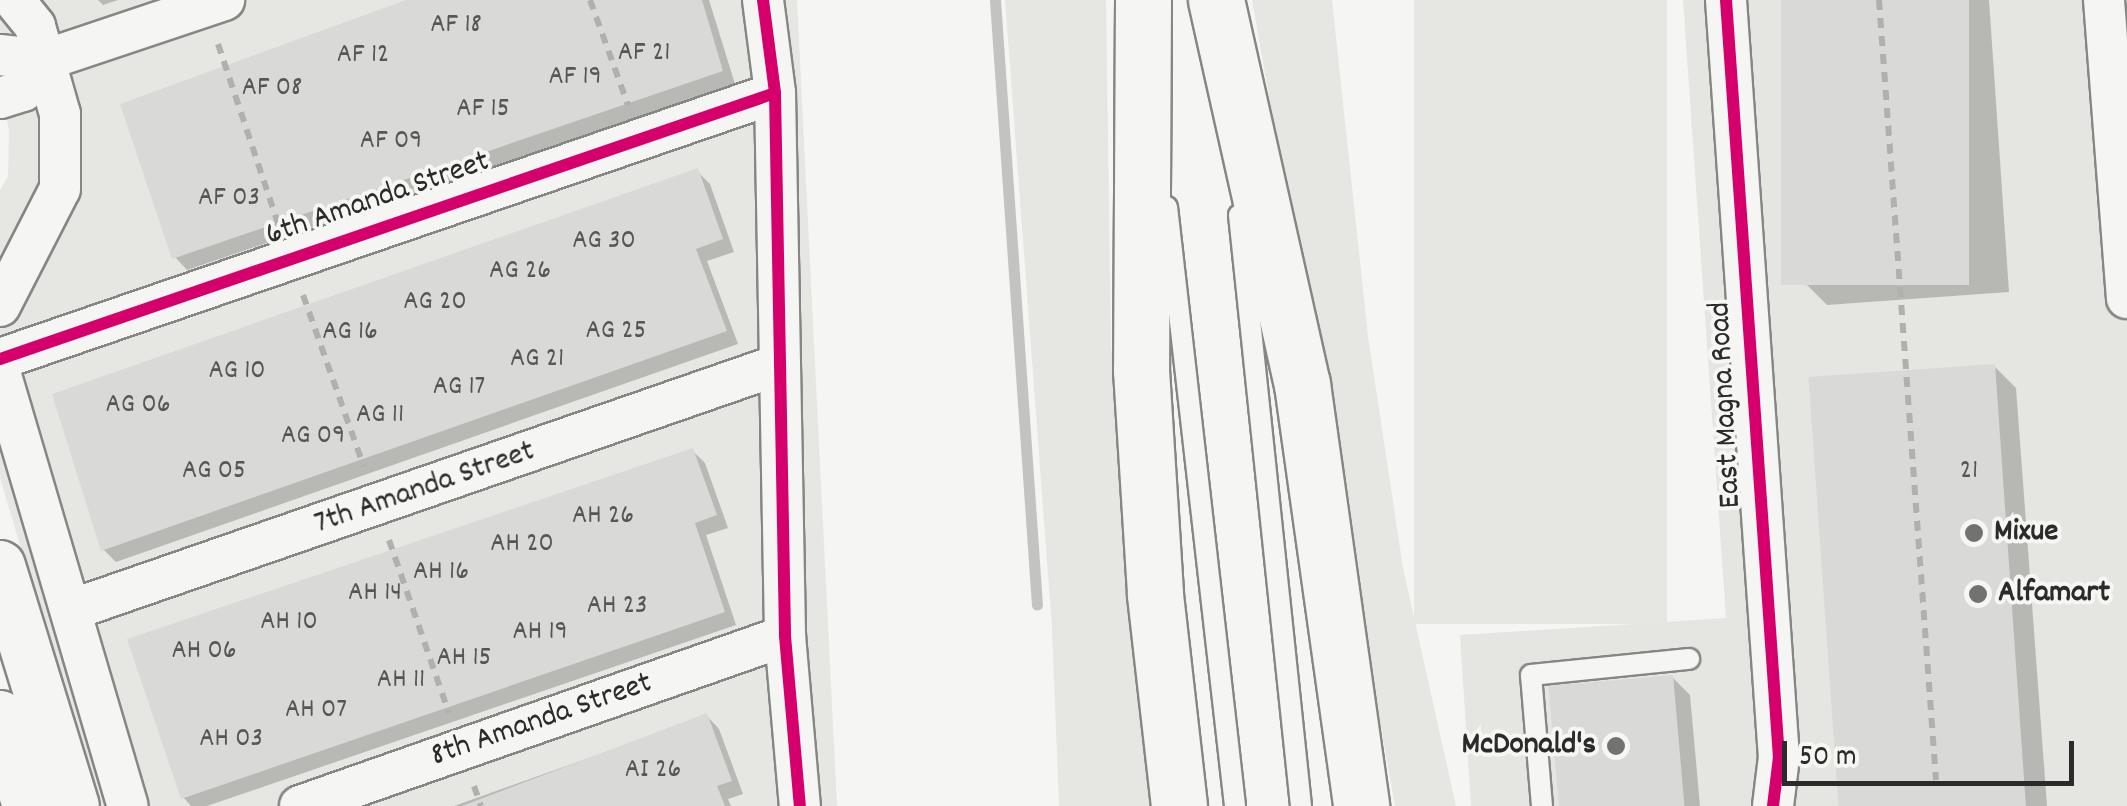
<!DOCTYPE html>
<html>
<head>
<meta charset="utf-8">
<style>
	body { margin:0 }
	#map { position:relative; width:2127px; height:806px; overflow:hidden; background:#f5f5f3; font-family:Dekko,sans-serif }
	div>[style] { position:absolute }
	.built>* { inset:0; background:#e5e5e2 }
	.green>* { inset:0; background:#e6e6e2; transform-origin:0 0 }
	.shadow>* { inset:0; background:#0003 }
	.stream>* { height:11px; margin:-5.5px; padding:0 5.5px; transform-origin:5.5px; border-radius:5.5px; background:#c3c3c1 }
	.building>* { inset:0; background:#d9d9d8; transform-origin:0 0 }
	.path>* { height:6px; margin-top:-3px; transform-origin:0; background:repeating-linear-gradient(90deg,#b0b0af 0 10px,transparent 0 18px) }
	.roads { filter:drop-shadow(2px 0 #868685) drop-shadow(-2px 0 #868685) drop-shadow(0 2px #868685) drop-shadow(0 -2px #868685) }
	.service>* { height:20px; margin:-10px; padding:0 10px; transform-origin:10px; border-radius:10px; background:#f5f5f3 }
	.minor>* { height:40px; margin:-20px; padding:0 20px; transform-origin:20px; border-radius:20px; background:#f5f5f3 }
	.tertiary>* { height:50px; margin:-25px; padding:0 25px; transform-origin:25px; border-radius:25px; background:#f5f5f3 }
	.motorway>* { height:55px; margin:-27.5px; padding:0 27.5px; transform-origin:27.5px; border-radius:27.5px; background:#f5f5f3 }
	.cycleway>* { height:12px; margin:-6px; padding:0 6px; transform-origin:6px; border-radius:6px; background:#d6006c }
	.dots>* { width:28px; height:28px; translate:-50% -50%; box-sizing:border-box; border:5px solid #f6f6f2; border-radius:50% }
	span { translate:-50% -50%; white-space:nowrap; text-align:center; line-height:1.15; -webkit-text-stroke:8px #f6f6f2; paint-order:stroke }
	.number-label { font-size:28px; color:#565656 }
	.number-label span { -webkit-text-stroke-width:0 }
	.street-label { font-size:32px; color:#2b2b2b }
	.poi-label { font-size:32px; color:#2b2b2b; font-weight:700 }
	.left { translate:0 -50%; text-align:left }
	.right { translate:-100% -50%; text-align:right }
	.scale { position:absolute; left:1782px; top:741px; width:292px; height:45px; box-sizing:border-box; border:5px solid #2b2b2b; border-top:0; padding-left:12px; font-size:30px; line-height:35px; white-space:nowrap; color:#2b2b2b; -webkit-text-stroke:8px #f6f6f2; paint-order:stroke }
</style>
</head>
<body>
<div id="map">
	<div class="built">
		<i style="clip-path:polygon(1683px 0,2127px 0,2127px 806px,1471px 806px,1460px 635px,1726px 618px)"></i>
	</div>
	<div class="green">
		<i style="clip-path:polygon(0 0,797px 0,837px 806px,98px 806px,0 478px,0 190px,8px 176px,9px 131px,0 81px)"></i>
		<i style="clip-path:polygon(1005px 0,1106px 0,1111px 347px,1166px 806px,1059px 806px,1052px 628px)"></i>
		<i style="clip-path:polygon(1252px 0,1332px 0,1368px 336px,1403px 568px,1456px 806px,1395px 806px)"></i>
		<i style="left:1414px;top:0;width:253px;height:624px"></i>
	</div>
	<div class="shadow">
		<i style="clip-path:polygon(98px 0,118px 0,103px 5px)"></i>
		<i style="clip-path:polygon(415px 0,709px 0,735px 84px,187px 270px,175px 257px)"></i>
		<i style="clip-path:polygon(1784px 0,1989px 0,2009px 292px,1827px 305px,1805px 283px)"></i>
		<i style="clip-path:polygon(697px 171px,710px 184px,734px 252px,707px 261px,738px 344px,116px 562px,103px 549px)"></i>
		<i style="clip-path:polygon(1994px 366px,2016px 388px,2047px 806px,1843px 806px)"></i>
		<i style="clip-path:polygon(693px 451px,705px 463px,728px 528px,706px 535px,736px 625px,207px 806px,191px 806px,183px 797px)"></i>
		<i style="clip-path:polygon(1672px 677px,1690px 695px,1700px 806px,1562px 806px)"></i>
		<i style="clip-path:polygon(707px 716px,719px 729px,743px 794px,728px 799px,731px 806px,454px 806px)"></i>
	</div>
	<div class="stream">
		<i style="left:995px;top:0;width:606px;rotate:86.03deg"></i>
	</div>
	<div class="building">
		<i style="clip-path:polygon(406px 0,702px 0,723px 71px,172px 259px,120px 104px)"></i>
		<i style="left:1781px;top:0;width:188px;height:285px"></i>
		<i style="clip-path:polygon(698px 168px,723px 239px,696px 249px,727px 331px,101px 551px,52px 394px)"></i>
		<i style="left:1995px;top:364px;width:443px;height:187px;rotate:86deg"></i>
		<i style="clip-path:polygon(693px 448px,717px 515px,695px 523px,725px 612px,181px 799px,127px 639px)"></i>
		<i style="left:1673px;top:675px;width:132px;height:125px;rotate:85deg"></i>
		<i style="clip-path:polygon(707px 713px,732px 781px,717px 786px,725px 806px,462px 806px)"></i>
	</div>
	<div class="path">
		<i style="left:590px;top:0;width:112px;rotate:70.1deg"></i>
		<i style="left:1879px;top:0;width:782px;rotate:85.82deg"></i>
		<i style="left:218px;top:44px;width:192px;rotate:71.5deg"></i>
		<i style="left:303px;top:295px;width:182px;rotate:70.5deg"></i>
		<i style="left:389px;top:540px;width:183px;rotate:70.9deg"></i>
		<i style="left:474px;top:786px;width:21px;rotate:71deg"></i>
	</div>
	<div class="roads">
		<div class="service">
			<i style="left:1167px;top:207px;width:603px;rotate:83.52deg"></i>
			<i style="left:1239px;top:215px;width:594px;rotate:84.01deg"></i>
			<i style="left:1542px;top:806px;width:131px;rotate:-94.8deg"></i>
			<i style="left:1531px;top:675px;width:159px;rotate:-5.8deg"></i>
		</div>
		<div class="minor">
			<i style="left:763px;top:0;width:94px;rotate:82.6deg"></i>
			<i style="left:775px;top:93px;width:543px;rotate:88.94deg"></i>
			<i style="left:785px;top:636px;width:171px;rotate:85deg"></i>
			<i style="left:1726px;top:0;width:759px;rotate:86deg"></i>
			<i style="left:1779px;top:757px;width:49px;rotate:97deg"></i>
			<i style="left:2104px;top:0;width:299px;rotate:85.6deg"></i>
			<i style="left:0;top:55px;width:45px;rotate:6.3deg"></i>
			<i style="left:45px;top:60px;width:189px;rotate:-18.5deg"></i>
			<i style="left:0;top:98px;width:24px;rotate:-17deg"></i>
			<i style="left:23px;top:91px;width:38px;rotate:-55deg"></i>
			<i style="left:0;top:306px;width:131px;rotate:-62.9deg"></i>
			<i style="left:60px;top:189px;width:75px;rotate:-90deg"></i>
			<i style="left:60px;top:114px;width:91px;rotate:-105.9deg"></i>
			<i style="left:35px;top:26px;width:33px;rotate:-129deg"></i>
			<i style="left:0;top:359px;width:819px;rotate:-18.94deg"></i>
			<i style="left:0;top:372px;width:452px;rotate:73.6deg"></i>
			<i style="left:71px;top:610px;width:748px;rotate:-19.11deg"></i>
			<i style="left:300px;top:806px;width:514px;rotate:-19.32deg"></i>
		</div>
		<div class="tertiary">
			<i style="left:0;top:566px;width:251px;rotate:72.9deg"></i>
			<i style="left:0;top:716px;width:94px;rotate:72.7deg"></i>
		</div>
		<div class="motorway">
			<i style="left:1143px;top:0;width:370px;rotate:90.3deg"></i>
			<i style="left:1141px;top:370px;width:225px;rotate:86.4deg"></i>
			<i style="left:1155px;top:595px;width:212px;rotate:83.5deg"></i>
			<i style="left:1216px;top:0;width:394px;rotate:77.4deg"></i>
			<i style="left:1302px;top:384px;width:426px;rotate:82deg"></i>
		</div>
	</div>
	<div class="cycleway">
		<i style="left:763px;top:0;width:94px;rotate:82.6deg"></i>
		<i style="left:775px;top:93px;width:543px;rotate:88.94deg"></i>
		<i style="left:785px;top:636px;width:171px;rotate:85deg"></i>
		<i style="left:1726px;top:0;width:759px;rotate:86deg"></i>
		<i style="left:1779px;top:757px;width:49px;rotate:97deg"></i>
		<i style="left:0;top:359px;width:819px;rotate:-18.94deg"></i>
	</div>
	<div class="dots">
		<i style="left:1974px;top:533px;background:#727271"></i>
		<i style="left:1978px;top:594px;background:#727271"></i>
		<i style="left:1616px;top:746px;background:#727271"></i>
	</div>
	<div class="number-label">
		<span style="left:456px;top:26px">AF 18</span>
		<span style="left:644px;top:54px">AF 21</span>
		<span style="left:363px;top:56px">AF 12</span>
		<span style="left:575px;top:78px">AF 19</span>
		<span style="left:272px;top:89px">AF 08</span>
		<span style="left:483px;top:110px">AF 15</span>
		<span style="left:391px;top:142px">AF 09</span>
		<span style="left:229px;top:199px">AF 03</span>
		<span style="left:604px;top:242px">AG 30</span>
		<span style="left:520px;top:272px">AG 26</span>
		<span style="left:435px;top:303px">AG 20</span>
		<span style="left:616px;top:332px">AG 25</span>
		<span style="left:350px;top:333px">AG 16</span>
		<span style="left:537px;top:360px">AG 21</span>
		<span style="left:237px;top:372px">AG 10</span>
		<span style="left:459px;top:388px">AG 17</span>
		<span style="left:138px;top:406px">AG 06</span>
		<span style="left:380px;top:416px">AG 11</span>
		<span style="left:313px;top:437px">AG 09</span>
		<span style="left:214px;top:472px">AG 05</span>
		<span style="left:1969px;top:472px">21</span>
		<span style="left:603px;top:517px">AH 26</span>
		<span style="left:522px;top:545px">AH 20</span>
		<span style="left:441px;top:573px">AH 16</span>
		<span style="left:375px;top:594px">AH 14</span>
		<span style="left:617px;top:607px">AH 23</span>
		<span style="left:289px;top:623px">AH 10</span>
		<span style="left:540px;top:633px">AH 19</span>
		<span style="left:204px;top:652px">AH 06</span>
		<span style="left:464px;top:659px">AH 15</span>
		<span style="left:401px;top:681px">AH 11</span>
		<span style="left:316px;top:711px">AH 07</span>
		<span style="left:231px;top:740px">AH 03</span>
		<span style="left:653px;top:771px">AI 26</span>
	</div>
	<div class="street-label">
		<span style="left:378px;top:200px;rotate:-19deg">6th Amanda Street</span>
		<span style="left:1727px;top:405px;rotate:-93deg">East Magna Road</span>
		<span style="left:425px;top:489px;rotate:-19deg">7th Amanda Street</span>
		<span style="left:542px;top:721px;rotate:-19deg">8th Amanda Street</span>
	</div>
	<div class="poi-label">
		<span class="left" style="left:1994px;top:533px">Mixue</span>
		<span class="left" style="left:1998px;top:594px">Alfamart</span>
		<span class="right" style="left:1596px;top:746px">McDonald's</span>
	</div>
	<div class="scale">50 m</div>
</div>
</body>
</html>
